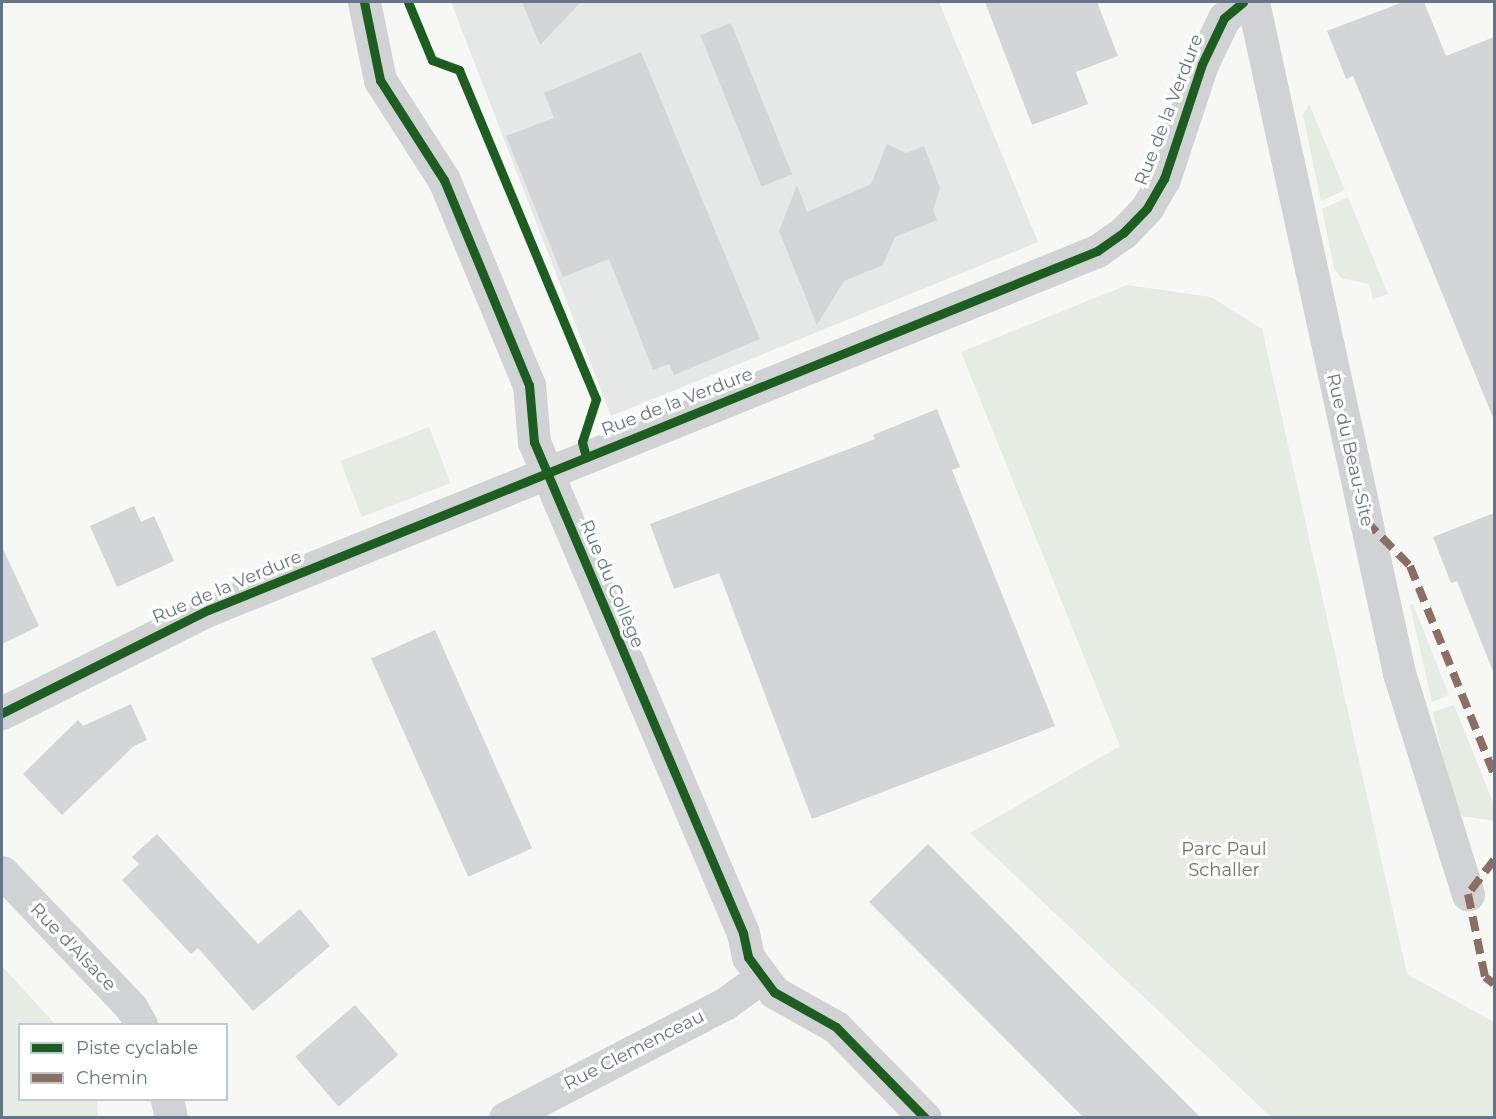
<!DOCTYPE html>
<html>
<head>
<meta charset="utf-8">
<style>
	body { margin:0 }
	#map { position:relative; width:1496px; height:1119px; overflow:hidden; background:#f7f7f6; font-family:Montserrat,sans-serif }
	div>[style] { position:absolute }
	.built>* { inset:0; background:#e6e7e7 }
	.green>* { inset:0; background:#e6ebe4; transform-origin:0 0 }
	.building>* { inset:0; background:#d4d5d6; transform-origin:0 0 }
	.minor>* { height:33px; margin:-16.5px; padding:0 16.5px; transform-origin:16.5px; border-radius:16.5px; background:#d1d2d3 }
	.quiet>* { height:8px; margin-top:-4px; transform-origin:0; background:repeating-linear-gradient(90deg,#8d6e63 0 15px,transparent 0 23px) }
	.cycleway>* { height:9px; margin:-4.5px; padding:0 4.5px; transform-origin:4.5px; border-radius:4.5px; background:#1b5e20 }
	span { translate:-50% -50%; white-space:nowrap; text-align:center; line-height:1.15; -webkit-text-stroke:6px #fff; paint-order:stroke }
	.street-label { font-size:18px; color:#657589 }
	.park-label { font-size:18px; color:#637a60 }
	.frame { position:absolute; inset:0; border:3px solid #657589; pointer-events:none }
	.legend { position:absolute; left:18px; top:1023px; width:210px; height:78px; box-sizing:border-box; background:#fff; border:2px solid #c1c8d0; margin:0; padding:8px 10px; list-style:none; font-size:18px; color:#657589 }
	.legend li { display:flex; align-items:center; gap:12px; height:30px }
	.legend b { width:30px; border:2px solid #c1c8d0 }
</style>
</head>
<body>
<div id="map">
	<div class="built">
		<i style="clip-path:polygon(451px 2px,939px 2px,1038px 242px,611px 416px)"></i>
	</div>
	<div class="green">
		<i style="clip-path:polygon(1309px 104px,1345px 190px,1321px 201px,1303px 115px)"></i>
		<i style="clip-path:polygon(1348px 197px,1388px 294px,1373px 299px,1369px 284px,1341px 278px,1334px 268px,1322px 209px)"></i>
		<i style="clip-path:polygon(1127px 285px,1211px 297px,1262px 329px,1407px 974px,1494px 1022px,1494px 1117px,1271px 1117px,970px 833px,1120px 746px,961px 352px)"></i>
		<i style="left:429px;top:427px;width:60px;height:95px;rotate:69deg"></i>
		<i style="clip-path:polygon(1413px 604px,1449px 695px,1432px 702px,1410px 605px)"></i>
		<i style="clip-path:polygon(1454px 705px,1494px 805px,1494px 821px,1463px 816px,1453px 806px,1433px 712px)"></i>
		<i style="clip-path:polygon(2px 966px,55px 1024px,20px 1024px,20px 1100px,97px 1100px,98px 1117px,2px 1117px)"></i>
	</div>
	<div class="building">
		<i style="clip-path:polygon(522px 2px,581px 2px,540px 45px)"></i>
		<i style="clip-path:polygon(985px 2px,1097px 2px,1118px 56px,1076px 72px,1088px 104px,1032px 125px)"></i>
		<i style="clip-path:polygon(1403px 2px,1424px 2px,1446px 56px,1494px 37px,1494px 420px,1353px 76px,1346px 79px,1327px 31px)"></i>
		<i style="left:731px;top:23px;width:163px;height:33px;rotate:68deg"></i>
		<i style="clip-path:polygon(641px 52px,760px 339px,674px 375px,669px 364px,653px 370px,609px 259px,563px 277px,506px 136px,554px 118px,544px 93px)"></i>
		<i style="clip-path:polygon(887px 144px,906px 153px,924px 146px,940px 188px,933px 210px,937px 220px,895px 237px,883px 265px,844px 281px,817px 325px,779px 231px,797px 185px,807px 212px,871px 184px)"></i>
		<i style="clip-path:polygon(937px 409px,960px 467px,952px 470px,1055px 726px,812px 819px,719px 573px,674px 589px,650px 524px,875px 439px,873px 435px)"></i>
		<i style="clip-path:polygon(134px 506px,141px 522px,154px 516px,174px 561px,117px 587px,90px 526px)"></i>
		<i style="clip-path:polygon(1494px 513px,1494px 671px,1493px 671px,1457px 581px,1451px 583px,1433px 537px)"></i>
		<i style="clip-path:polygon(2px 547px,39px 626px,2px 644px)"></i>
		<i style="left:435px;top:630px;width:239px;height:70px;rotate:66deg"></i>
		<i style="clip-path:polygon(131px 704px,147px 740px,134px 746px,62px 815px,23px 774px,78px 720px,83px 726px)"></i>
		<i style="clip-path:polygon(157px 834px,258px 944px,300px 909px,330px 946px,253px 1011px,198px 948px,191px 954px,122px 880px,139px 864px,132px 857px)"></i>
		<i style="clip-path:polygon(928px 844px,1201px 1118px,1084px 1118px,869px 902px)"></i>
		<i style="left:355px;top:1005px;width:66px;height:79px;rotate:49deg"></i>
	</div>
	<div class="minor">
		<i style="left:364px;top:2px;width:80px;rotate:78.4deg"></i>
		<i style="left:380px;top:80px;width:119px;rotate:57.4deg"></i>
		<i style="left:444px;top:180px;width:222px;rotate:67.5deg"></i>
		<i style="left:529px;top:385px;width:57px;rotate:85deg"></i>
		<i style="left:534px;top:442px;width:534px;rotate:66.94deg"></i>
		<i style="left:743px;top:933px;width:25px;rotate:78deg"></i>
		<i style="left:748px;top:957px;width:44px;rotate:53.4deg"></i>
		<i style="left:774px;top:992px;width:71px;rotate:29.4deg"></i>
		<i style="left:836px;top:1027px;width:127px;rotate:45.6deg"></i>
		<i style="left:1253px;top:2px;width:687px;rotate:77.72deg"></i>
		<i style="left:1399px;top:673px;width:232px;rotate:72.7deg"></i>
		<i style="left:2px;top:713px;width:230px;rotate:-26.6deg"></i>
		<i style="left:208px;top:610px;width:959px;rotate:-21.99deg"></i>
		<i style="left:1097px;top:251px;width:32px;rotate:-35deg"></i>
		<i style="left:1123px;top:233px;width:35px;rotate:-46deg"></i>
		<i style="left:1147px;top:208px;width:34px;rotate:-60deg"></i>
		<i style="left:1164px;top:179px;width:121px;rotate:-71.7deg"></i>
		<i style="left:1202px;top:64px;width:51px;rotate:-64.4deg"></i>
		<i style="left:1224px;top:18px;width:25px;rotate:-40deg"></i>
		<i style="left:2px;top:872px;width:187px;rotate:46.3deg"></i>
		<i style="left:131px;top:1007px;width:20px;rotate:60deg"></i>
		<i style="left:167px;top:1100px;width:18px;rotate:77deg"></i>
		<i style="left:505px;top:1118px;width:249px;rotate:-27.5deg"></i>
		<i style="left:726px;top:1003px;width:42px;rotate:-36.3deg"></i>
	</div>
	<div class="quiet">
		<i style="left:1366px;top:521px;width:63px;rotate:45.6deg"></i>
		<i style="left:1410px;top:566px;width:224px;rotate:68deg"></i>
		<i style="left:1494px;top:860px;width:43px;rotate:127.4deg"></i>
		<i style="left:1468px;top:894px;width:85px;rotate:78.4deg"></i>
		<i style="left:1485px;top:977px;width:11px;rotate:38deg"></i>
	</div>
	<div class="cycleway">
		<i style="left:364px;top:2px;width:80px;rotate:78.4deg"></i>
		<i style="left:380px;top:80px;width:119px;rotate:57.4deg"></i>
		<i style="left:444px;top:180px;width:222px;rotate:67.5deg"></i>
		<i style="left:529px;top:385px;width:57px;rotate:85deg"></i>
		<i style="left:534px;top:442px;width:534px;rotate:66.94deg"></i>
		<i style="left:743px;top:933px;width:25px;rotate:78deg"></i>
		<i style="left:748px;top:957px;width:44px;rotate:53.4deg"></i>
		<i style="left:774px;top:992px;width:71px;rotate:29.4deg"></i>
		<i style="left:836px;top:1027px;width:127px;rotate:45.6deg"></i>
		<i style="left:408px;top:2px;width:63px;rotate:67.5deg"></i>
		<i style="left:432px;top:60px;width:29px;rotate:20deg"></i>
		<i style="left:459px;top:70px;width:356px;rotate:67.4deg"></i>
		<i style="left:596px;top:399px;width:45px;rotate:108deg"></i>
		<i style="left:582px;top:442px;width:16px;rotate:75deg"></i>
		<i style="left:2px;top:713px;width:230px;rotate:-26.6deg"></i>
		<i style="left:208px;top:610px;width:959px;rotate:-21.99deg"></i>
		<i style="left:1097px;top:251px;width:32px;rotate:-35deg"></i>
		<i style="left:1123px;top:233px;width:35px;rotate:-46deg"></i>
		<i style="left:1147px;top:208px;width:34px;rotate:-60deg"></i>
		<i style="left:1164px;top:179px;width:121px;rotate:-71.7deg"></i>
		<i style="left:1202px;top:64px;width:51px;rotate:-64.4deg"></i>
		<i style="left:1224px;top:18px;width:25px;rotate:-40deg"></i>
	</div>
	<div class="street-label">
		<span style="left:1169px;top:110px;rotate:-69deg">Rue de la Verdure</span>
		<span style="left:677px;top:402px;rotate:-21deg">Rue de la Verdure</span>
		<span style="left:1350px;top:450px;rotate:77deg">Rue du Beau-Site</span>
		<span style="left:612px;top:584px;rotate:67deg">Rue du Collège</span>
		<span style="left:227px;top:587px;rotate:-23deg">Rue de la Verdure</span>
		<span style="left:73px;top:947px;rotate:46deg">Rue d'Alsace</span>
		<span style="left:634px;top:1050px;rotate:-27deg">Rue Clemenceau</span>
	</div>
	<div class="park-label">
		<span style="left:1224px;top:860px">Parc Paul<br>Schaller</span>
	</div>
	<div class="frame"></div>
	<ul class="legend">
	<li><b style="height:8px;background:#1b5e20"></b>Piste cyclable</li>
	<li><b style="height:8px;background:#8d6e63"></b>Chemin</li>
	</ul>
</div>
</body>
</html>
